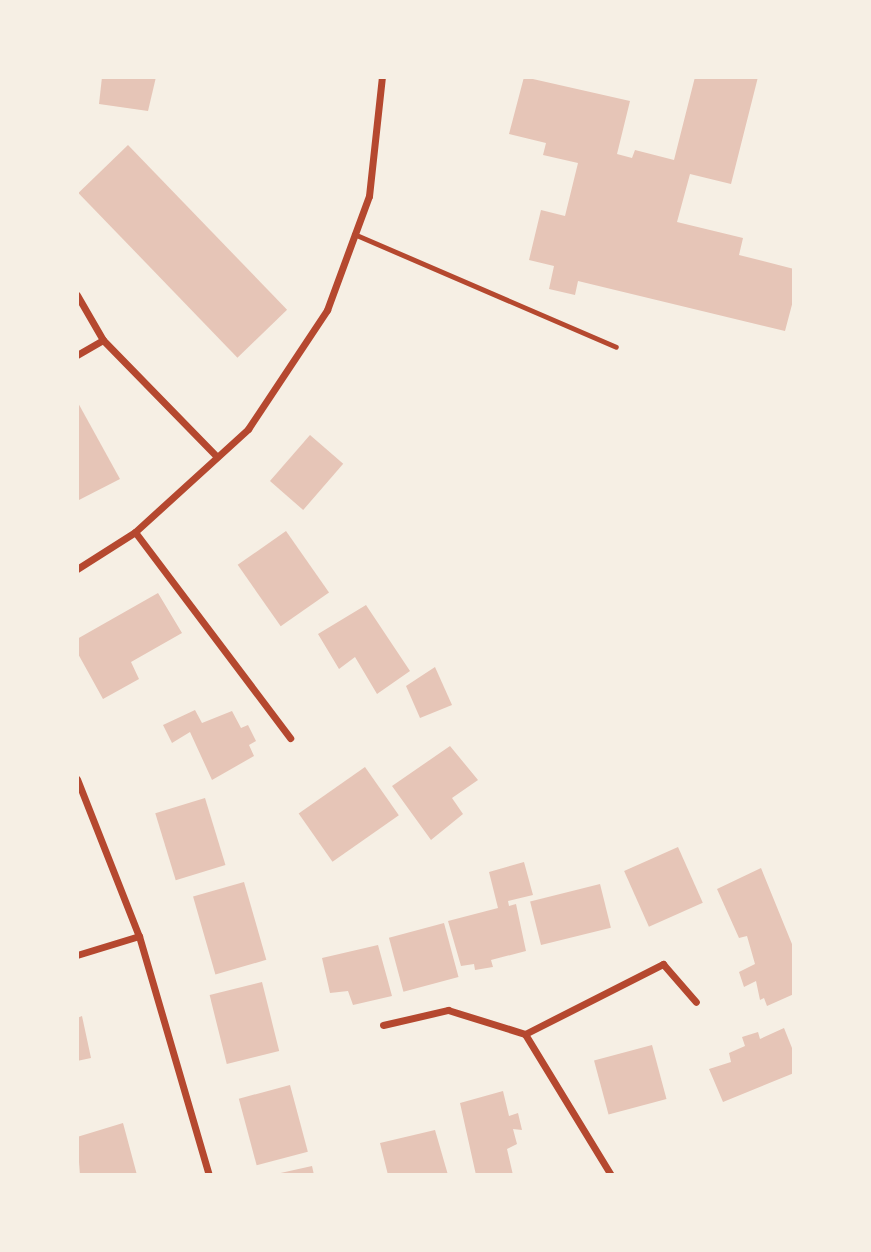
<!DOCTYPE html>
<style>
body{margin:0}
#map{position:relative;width:871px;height:1252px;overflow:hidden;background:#f6efe4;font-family:"Crimson Pro",serif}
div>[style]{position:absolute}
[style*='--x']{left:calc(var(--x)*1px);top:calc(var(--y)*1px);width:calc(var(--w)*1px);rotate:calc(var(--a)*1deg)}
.building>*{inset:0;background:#e6c5b7;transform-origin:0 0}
.service>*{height:5px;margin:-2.5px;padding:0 2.5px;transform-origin:2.5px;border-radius:2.5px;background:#b5482f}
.minor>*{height:7px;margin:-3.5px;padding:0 3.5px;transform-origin:3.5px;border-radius:3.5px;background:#b5482f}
span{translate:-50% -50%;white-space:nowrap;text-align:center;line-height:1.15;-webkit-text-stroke:7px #f6efe4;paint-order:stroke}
.frame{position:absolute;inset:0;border:79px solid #f6efe4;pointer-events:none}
</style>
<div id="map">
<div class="building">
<i style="clip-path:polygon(102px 77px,156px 77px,148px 111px,99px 104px)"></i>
<i style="clip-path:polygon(524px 77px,630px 101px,617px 154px,632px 158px,635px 150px,674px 160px,695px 77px,758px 77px,731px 184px,690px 174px,677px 222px,743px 238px,739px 255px,794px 269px,794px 297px,785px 331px,578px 281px,575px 295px,549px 289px,554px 266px,529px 260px,541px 210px,565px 216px,578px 163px,543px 155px,546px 143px,509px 134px)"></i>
<i style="left:128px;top:145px;width:229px;height:69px;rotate:46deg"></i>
<i style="clip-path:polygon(77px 401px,120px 479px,77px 501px)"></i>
<i style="left:310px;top:435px;width:44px;height:61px;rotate:41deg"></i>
<i style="left:286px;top:531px;width:75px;height:59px;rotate:55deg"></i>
<i style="clip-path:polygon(158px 593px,182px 633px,131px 662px,139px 679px,103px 699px,77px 652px,77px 639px)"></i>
<i style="clip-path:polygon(366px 605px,410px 671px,377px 694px,355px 657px,339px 669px,318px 634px)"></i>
<i style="clip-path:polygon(435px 667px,452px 705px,420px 718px,406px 686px)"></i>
<i style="clip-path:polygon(195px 710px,202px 723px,232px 711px,241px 728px,248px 725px,256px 741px,249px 745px,254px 756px,212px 780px,190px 732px,172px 743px,163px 725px)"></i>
<i style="clip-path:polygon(450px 746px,478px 780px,452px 798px,463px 814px,431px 840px,392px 786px)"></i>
<i style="left:365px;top:767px;width:59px;height:81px;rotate:55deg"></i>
<i style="left:205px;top:798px;width:70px;height:52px;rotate:73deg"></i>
<i style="left:678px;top:847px;width:61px;height:59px;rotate:66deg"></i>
<i style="clip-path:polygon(524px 862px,533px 895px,508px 901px,509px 906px,516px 904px,526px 951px,491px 960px,493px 967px,475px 970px,474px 964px,461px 966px,448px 921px,498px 908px,489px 872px)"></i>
<i style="clip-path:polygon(761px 868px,794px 949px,794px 994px,767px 1006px,764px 998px,760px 1000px,756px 981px,744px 987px,739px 972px,755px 964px,747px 936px,739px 938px,717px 889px)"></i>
<i style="left:244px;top:882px;width:81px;height:53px;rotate:74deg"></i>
<i style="left:600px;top:884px;width:45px;height:72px;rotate:76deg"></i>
<i style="left:444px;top:923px;width:56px;height:57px;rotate:75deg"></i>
<i style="clip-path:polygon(378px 945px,392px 996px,353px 1005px,348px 991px,330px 993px,322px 958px)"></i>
<i style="left:262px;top:982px;width:71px;height:54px;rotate:76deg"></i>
<i style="clip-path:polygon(82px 1016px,91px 1058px,77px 1061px,77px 1018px)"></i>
<i style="clip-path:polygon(784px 1028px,794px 1053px,794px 1073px,723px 1102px,709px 1069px,731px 1062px,729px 1053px,745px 1046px,742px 1037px,758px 1032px,760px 1039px)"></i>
<i style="left:652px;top:1045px;width:56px;height:60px;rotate:75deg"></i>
<i style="left:290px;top:1085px;width:69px;height:53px;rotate:75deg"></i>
<i style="clip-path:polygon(503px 1091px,509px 1116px,518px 1113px,522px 1130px,513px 1129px,517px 1144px,507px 1149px,513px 1175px,476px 1175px,460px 1103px)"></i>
<i style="clip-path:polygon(123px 1123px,137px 1175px,80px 1175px,77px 1137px)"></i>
<i style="clip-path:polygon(435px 1130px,448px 1175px,388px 1175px,380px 1143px)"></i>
<i style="clip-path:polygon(312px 1166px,314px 1175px,277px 1175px,276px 1174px)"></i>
</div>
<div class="service">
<i style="--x:354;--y:234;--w:285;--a:23.3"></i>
</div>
<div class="minor">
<i style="--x:77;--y:295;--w:52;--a:60"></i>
<i style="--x:103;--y:340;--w:163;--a:45.7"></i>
<i style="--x:77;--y:355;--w:30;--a:-30"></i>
<i style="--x:135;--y:532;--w:258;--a:53"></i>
<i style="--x:77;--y:569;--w:69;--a:-32.5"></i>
<i style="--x:135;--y:532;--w:153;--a:-42.3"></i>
<i style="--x:248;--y:429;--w:143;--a:-56.4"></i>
<i style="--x:327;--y:310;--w:121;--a:-69.8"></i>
<i style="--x:369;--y:196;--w:120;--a:-83.8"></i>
<i style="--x:77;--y:779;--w:169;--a:68.5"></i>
<i style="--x:139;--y:936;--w:249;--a:73.7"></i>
<i style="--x:77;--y:955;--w:65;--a:-17"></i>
<i style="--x:383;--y:1025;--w:67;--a:-13"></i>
<i style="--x:448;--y:1010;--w:81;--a:17.3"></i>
<i style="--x:611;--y:1175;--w:165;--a:-121.4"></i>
<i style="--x:525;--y:1034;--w:155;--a:-26.9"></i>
<i style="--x:663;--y:964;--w:50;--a:49"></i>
</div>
<div class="frame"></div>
</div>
